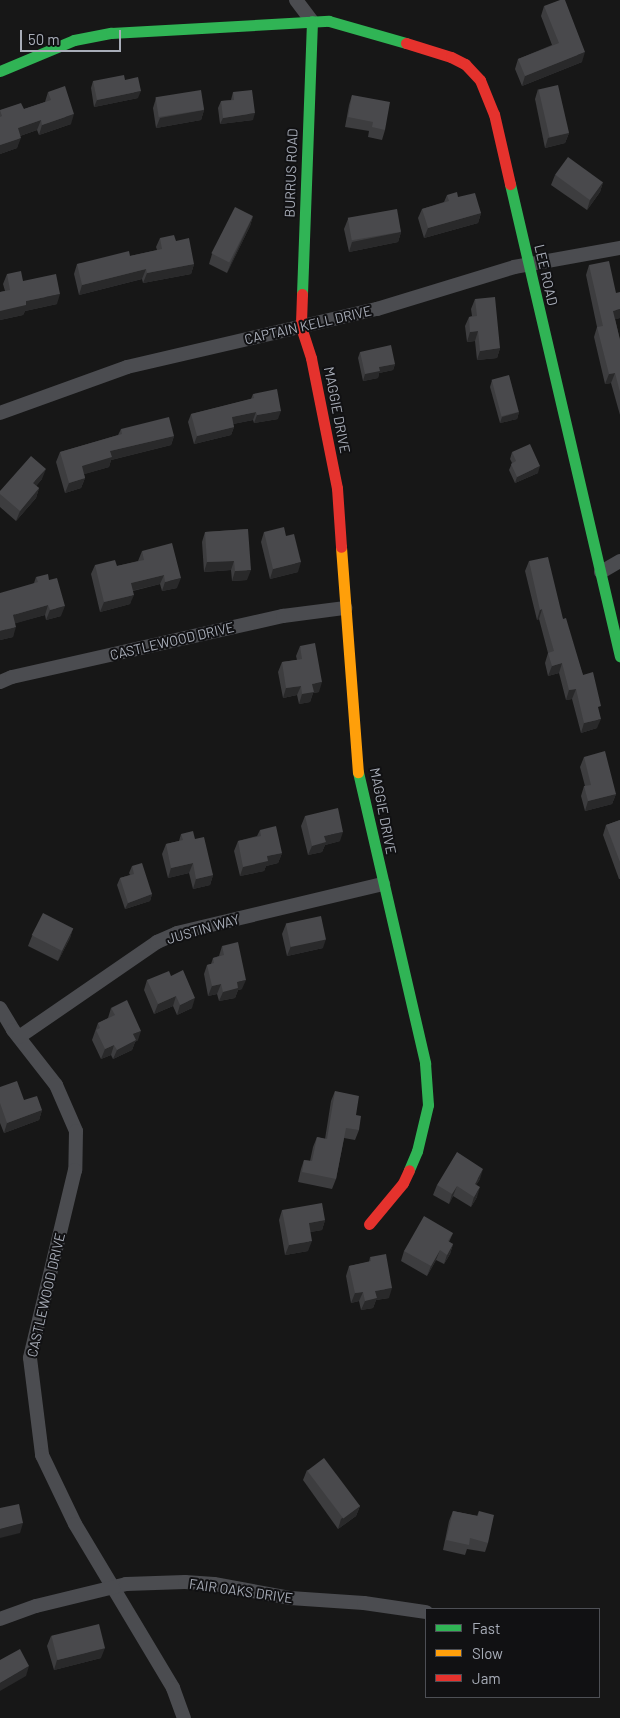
<!DOCTYPE html>
<style>
body{margin:0}
#map{position:relative;width:620px;height:1718px;overflow:hidden;background:#171717;font-family:Barlow,sans-serif}
div>[style]{position:absolute}
[style*='--x']{left:calc(var(--x)*1px);top:calc(var(--y)*1px);width:calc(var(--w)*1px);rotate:calc(var(--a)*1deg)}
.street>*{height:14px;margin:-7px;padding:0 7px;transform-origin:7px;border-radius:7px;background:#4b4c50}
.fast>*{height:11px;margin:-5.5px;padding:0 5.5px;transform-origin:5.5px;border-radius:5.5px;background:#30b455}
.slow>*{height:11px;margin:-5.5px;padding:0 5.5px;transform-origin:5.5px;border-radius:5.5px;background:#ff9f0a}
.jam>*{height:11px;margin:-5.5px;padding:0 5.5px;transform-origin:5.5px;border-radius:5.5px;background:#e5322d}
.wall>*{inset:0;background:#3d3d3f}
.shaded-wall>*{inset:0;background:#29292a}
.building>*{inset:0;background:#49494c;transform-origin:0 0}
span{translate:-50% -50%;white-space:nowrap;text-align:center;line-height:1.15;-webkit-text-stroke:4px #111113;paint-order:stroke}
.street-label{font-size:14px;color:#a8adb8}
.legend{position:absolute;left:425px;top:1608px;width:175px;height:90px;box-sizing:border-box;background:#111113;border:1px solid #4d4f55;margin:0;padding:6px 9px;list-style:none;font-size:15px;color:#a8adb8}
.legend li{display:flex;align-items:center;gap:10px;height:25px}
.legend b{width:25px;border:1px solid #4d4f55}
.scale{position:absolute;left:20px;top:30px;width:101px;height:22px;box-sizing:border-box;border:2px solid #a8adb8;border-top:0;padding-left:6px;font-size:15px;line-height:18px;white-space:nowrap;color:#a8adb8;-webkit-text-stroke:4px #111113;paint-order:stroke}
</style>
<div id="map">
<div class="street">
<i style="--x:296;--y:0;--w:26;--a:53"></i>
<i style="--x:0;--y:413;--w:135;--a:-19.9"></i>
<i style="--x:127;--y:367;--w:257;--a:-13.1"></i>
<i style="--x:377;--y:309;--w:143;--a:-17"></i>
<i style="--x:514;--y:267;--w:108;--a:-10.2"></i>
<i style="--x:601;--y:572;--w:22;--a:-30"></i>
<i style="--x:0;--y:682;--w:13;--a:-23"></i>
<i style="--x:12;--y:677;--w:278;--a:-12.7"></i>
<i style="--x:283;--y:616;--w:63;--a:-7.4"></i>
<i style="--x:0;--y:1008;--w:26;--a:59"></i>
<i style="--x:13;--y:1030;--w:70;--a:52"></i>
<i style="--x:56;--y:1085;--w:50;--a:66.5"></i>
<i style="--x:76;--y:1131;--w:39;--a:91"></i>
<i style="--x:75;--y:1170;--w:193;--a:103.5"></i>
<i style="--x:30;--y:1358;--w:98;--a:82.9"></i>
<i style="--x:42;--y:1455;--w:76;--a:64.4"></i>
<i style="--x:75;--y:1524;--w:191;--a:59.1"></i>
<i style="--x:173;--y:1688;--w:32;--a:70"></i>
<i style="--x:19;--y:1037;--w:168;--a:-34.5"></i>
<i style="--x:157;--y:942;--w:22;--a:-24"></i>
<i style="--x:177;--y:933;--w:212;--a:-13.4"></i>
<i style="--x:0;--y:1619;--w:38;--a:-20"></i>
<i style="--x:36;--y:1606;--w:93;--a:-13.7"></i>
<i style="--x:126;--y:1584;--w:59;--a:-1.9"></i>
<i style="--x:185;--y:1582;--w:29;--a:4"></i>
<i style="--x:214;--y:1584;--w:77;--a:10.4"></i>
<i style="--x:290;--y:1598;--w:74;--a:3.9"></i>
<i style="--x:364;--y:1603;--w:63;--a:8.3"></i>
</div>
<div class="fast">
<i style="--x:0;--y:71;--w:80;--a:-22.7"></i>
<i style="--x:74;--y:40;--w:38;--a:-11"></i>
<i style="--x:111;--y:33;--w:218;--a:-3.2"></i>
<i style="--x:329;--y:21;--w:80;--a:15.9"></i>
<i style="--x:510;--y:184;--w:485;--a:76.9"></i>
<i style="--x:302;--y:294;--w:273;--a:-87.9"></i>
<i style="--x:358;--y:772;--w:299;--a:77"></i>
<i style="--x:425;--y:1063;--w:42;--a:85.9"></i>
<i style="--x:428;--y:1105;--w:47;--a:103.4"></i>
<i style="--x:417;--y:1151;--w:21;--a:113"></i>
</div>
<div class="slow">
<i style="--x:341;--y:547;--w:226;--a:85.7"></i>
</div>
<div class="jam">
<i style="--x:406;--y:43;--w:47;--a:17.3"></i>
<i style="--x:451;--y:57;--w:16;--a:27"></i>
<i style="--x:465;--y:64;--w:22;--a:47"></i>
<i style="--x:480;--y:80;--w:37;--a:68"></i>
<i style="--x:494;--y:114;--w:72;--a:77.1"></i>
<i style="--x:302;--y:294;--w:33;--a:92"></i>
<i style="--x:301;--y:327;--w:33;--a:72"></i>
<i style="--x:311;--y:358;--w:133;--a:78.7"></i>
<i style="--x:337;--y:488;--w:59;--a:86.1"></i>
<i style="--x:369;--y:1224;--w:53;--a:-50.3"></i>
<i style="--x:403;--y:1183;--w:14;--a:-65"></i>
</div>
<div class="wall">
<i style="clip-path:polygon(544px 6px,582px 62px,522px 86px,515px 69px,518px 59px,552px 45px,541px 16px)"></i>
<i style="clip-path:polygon(125px 80px,138px 98px,94px 107px,91px 88px,93px 81px)"></i>
<i style="clip-path:polygon(538px 89px,569px 133px,565px 143px,545px 148px,535px 99px)"></i>
<i style="clip-path:polygon(48px 92px,71px 124px,39px 135px,37px 130px,20px 136px,17px 148px,0 154px,0 110px,24px 109px,45px 102px)"></i>
<i style="clip-path:polygon(233px 92px,253px 120px,220px 124px,218px 108px,221px 101px,231px 100px)"></i>
<i style="clip-path:polygon(352px 95px,385px 130px,382px 140px,368px 137px,369px 131px,345px 127px,349px 105px)"></i>
<i style="clip-path:polygon(156px 98px,204px 110px,201px 120px,156px 128px,153px 108px)"></i>
<i style="clip-path:polygon(555px 175px,603px 182px,600px 192px,587px 210px,551px 185px)"></i>
<i style="clip-path:polygon(447px 195px,458px 197px,481px 213px,478px 223px,424px 238px,418px 218px,422px 209px,444px 202px)"></i>
<i style="clip-path:polygon(253px 216px,250px 226px,227px 273px,209px 264px,212px 254px)"></i>
<i style="clip-path:polygon(348px 219px,401px 232px,398px 242px,349px 252px,344px 229px)"></i>
<i style="clip-path:polygon(160px 238px,176px 241px,194px 264px,191px 274px,143px 283px,142px 279px,79px 295px,74px 274px,77px 264px,130px 256px,157px 250px,156px 247px)"></i>
<i style="clip-path:polygon(589px 265px,620px 318px,615px 319px,620px 340px,620px 415px,611px 383px,605px 384px,594px 337px,597px 327px,586px 275px)"></i>
<i style="clip-path:polygon(7px 274px,23px 281px,57px 304px,25px 311px,23px 315px,0 320px,0 292px,5px 291px,3px 284px)"></i>
<i style="clip-path:polygon(475px 299px,500px 348px,497px 358px,477px 360px,475px 341px,467px 342px,465px 326px,469px 317px,472px 316px,471px 309px)"></i>
<i style="clip-path:polygon(360px 352px,395px 364px,393px 370px,379px 373px,378px 378px,363px 381px,358px 358px)"></i>
<i style="clip-path:polygon(492px 380px,519px 412px,517px 419px,500px 423px,490px 387px)"></i>
<i style="clip-path:polygon(253px 394px,278px 419px,254px 423px,253px 420px,233px 424px,234px 427px,231px 435px,194px 444px,188px 422px,191px 414px,251px 399px)"></i>
<i style="clip-path:polygon(121px 429px,174px 436px,171px 445px,111px 460px,109px 467px,84px 474px,85px 478px,81px 488px,65px 493px,56px 462px,60px 452px,118px 435px)"></i>
<i style="clip-path:polygon(512px 452px,538px 473px,515px 483px,509px 470px,512px 463px,510px 459px)"></i>
<i style="clip-path:polygon(42px 479px,36px 486px,39px 488px,36px 498px,16px 521px,0 507px,0 491px)"></i>
<i style="clip-path:polygon(248px 529px,247px 580px,232px 581px,231px 570px,204px 572px,202px 542px,205px 532px)"></i>
<i style="clip-path:polygon(264px 532px,286px 536px,298px 572px,270px 579px,261px 542px)"></i>
<i style="clip-path:polygon(142px 551px,177px 588px,162px 591px,160px 584px,133px 591px,130px 604px,100px 612px,91px 574px,95px 565px,117px 566px,138px 561px)"></i>
<i style="clip-path:polygon(529px 561px,563px 619px,583px 675px,599px 712px,597px 728px,581px 733px,572px 699px,566px 700px,559px 673px,548px 676px,545px 663px,548px 653px,539px 619px,537px 620px,525px 571px)"></i>
<i style="clip-path:polygon(36px 577px,61px 616px,46px 620px,45px 615px,15px 623px,13px 637px,0 640px,34px 583px)"></i>
<i style="clip-path:polygon(300px 646px,319px 692px,313px 693px,310px 702px,299px 704px,297px 695px,283px 698px,278px 672px,282px 662px,297px 660px,296px 656px)"></i>
<i style="clip-path:polygon(584px 757px,616px 794px,612px 804px,585px 811px,581px 796px,584px 786px,585px 786px,580px 767px)"></i>
<i style="clip-path:polygon(305px 816px,340px 841px,325px 845px,322px 852px,308px 855px,301px 826px)"></i>
<i style="clip-path:polygon(620px 820px,620px 879px,619px 879px,603px 835px,606px 825px)"></i>
<i style="clip-path:polygon(260px 830px,282px 853px,278px 863px,266px 866px,264px 871px,240px 876px,234px 851px,238px 841px,257px 836px)"></i>
<i style="clip-path:polygon(181px 834px,195px 839px,213px 875px,210px 885px,193px 889px,189px 873px,168px 878px,162px 854px,166px 844px,179px 841px)"></i>
<i style="clip-path:polygon(132px 866px,152px 894px,150px 901px,125px 909px,117px 885px,120px 878px,130px 875px,129px 873px)"></i>
<i style="clip-path:polygon(286px 924px,323px 948px,287px 956px,282px 934px)"></i>
<i style="clip-path:polygon(73px 928px,70px 938px,58px 961px,28px 946px,32px 936px)"></i>
<i style="clip-path:polygon(222px 946px,242px 989px,238px 990px,235px 998px,219px 1001px,217px 994px,208px 996px,204px 974px,207px 965px,211px 964px,213px 958px,219px 956px)"></i>
<i style="clip-path:polygon(171px 976px,192px 1008px,177px 1015px,173px 1006px,154px 1014px,144px 990px,147px 980px)"></i>
<i style="clip-path:polygon(111px 1008px,138px 1040px,135px 1042px,132px 1050px,113px 1059px,111px 1055px,101px 1059px,92px 1040px,98px 1023px,108px 1018px)"></i>
<i style="clip-path:polygon(0 1087px,42px 1110px,39px 1120px,4px 1133px,0 1123px)"></i>
<i style="clip-path:polygon(335px 1091px,356px 1115px,359px 1130px,355px 1140px,344px 1138px,336px 1179px,332px 1189px,298px 1182px,301px 1169px,304px 1160px,310px 1161px,313px 1147px,317px 1137px,325px 1139px,331px 1101px)"></i>
<i style="clip-path:polygon(480px 1179px,476px 1185px,477px 1197px,471px 1207px,453px 1196px,449px 1204px,433px 1195px,437px 1185px)"></i>
<i style="clip-path:polygon(282px 1210px,325px 1220px,322px 1230px,310px 1232px,308px 1251px,285px 1255px,279px 1220px)"></i>
<i style="clip-path:polygon(453px 1233px,449px 1242px,453px 1244px,450px 1254px,444px 1264px,436px 1260px,427px 1276px,401px 1261px,404px 1251px)"></i>
<i style="clip-path:polygon(370px 1257px,389px 1298px,376px 1300px,373px 1308px,361px 1310px,359px 1301px,351px 1303px,346px 1276px,349px 1266px,369px 1262px)"></i>
<i style="clip-path:polygon(307px 1470px,360px 1506px,356px 1516px,338px 1529px,303px 1480px)"></i>
<i style="clip-path:polygon(453px 1511px,477px 1516px,479px 1511px,488px 1543px,485px 1552px,467px 1549px,465px 1555px,443px 1550px,449px 1521px)"></i>
<i style="clip-path:polygon(51px 1636px,101px 1658px,54px 1670px,47px 1646px)"></i>
</div>
<div class="shaded-wall">
<i style="clip-path:polygon(585px 52px,582px 62px,522px 86px,525px 76px)"></i>
<i style="clip-path:polygon(141px 91px,138px 98px,94px 107px,97px 100px)"></i>
<i style="clip-path:polygon(204px 110px,201px 120px,156px 128px,160px 118px)"></i>
<i style="clip-path:polygon(255px 113px,253px 120px,220px 124px,223px 118px)"></i>
<i style="clip-path:polygon(74px 114px,71px 124px,39px 135px,42px 125px)"></i>
<i style="clip-path:polygon(41px 120px,37px 130px,14px 138px,18px 128px)"></i>
<i style="clip-path:polygon(569px 133px,565px 143px,545px 148px,548px 138px)"></i>
<i style="clip-path:polygon(21px 138px,17px 148px,0 154px,0 145px)"></i>
<i style="clip-path:polygon(603px 182px,600px 192px,587px 210px,590px 200px)"></i>
<i style="clip-path:polygon(481px 213px,478px 223px,424px 238px,428px 228px)"></i>
<i style="clip-path:polygon(253px 216px,250px 226px,227px 273px,231px 263px)"></i>
<i style="clip-path:polygon(401px 232px,398px 242px,349px 252px,352px 242px)"></i>
<i style="clip-path:polygon(194px 264px,191px 274px,143px 283px,147px 273px)"></i>
<i style="clip-path:polygon(146px 269px,142px 279px,79px 295px,82px 285px)"></i>
<i style="clip-path:polygon(60px 294px,57px 304px,25px 311px,23px 315px,0 320px,0 311px,26px 301px)"></i>
<i style="clip-path:polygon(620px 309px,620px 318px,610px 321px,613px 311px)"></i>
<i style="clip-path:polygon(478px 331px,475px 341px,467px 342px,470px 332px)"></i>
<i style="clip-path:polygon(500px 348px,497px 358px,477px 360px,480px 351px)"></i>
<i style="clip-path:polygon(395px 364px,393px 370px,379px 373px,378px 378px,363px 381px,365px 374px,379px 367px)"></i>
<i style="clip-path:polygon(615px 373px,611px 383px,605px 384px,609px 374px)"></i>
<i style="clip-path:polygon(281px 411px,278px 419px,254px 423px,257px 415px)"></i>
<i style="clip-path:polygon(256px 412px,253px 420px,228px 425px,232px 417px)"></i>
<i style="clip-path:polygon(519px 412px,517px 419px,500px 423px,502px 417px)"></i>
<i style="clip-path:polygon(234px 427px,231px 435px,194px 444px,197px 436px)"></i>
<i style="clip-path:polygon(174px 436px,171px 445px,111px 460px,109px 467px,78px 476px,82px 466px,110px 451px)"></i>
<i style="clip-path:polygon(540px 466px,538px 473px,515px 483px,517px 477px)"></i>
<i style="clip-path:polygon(46px 469px,42px 479px,30px 493px,33px 483px)"></i>
<i style="clip-path:polygon(85px 478px,81px 488px,65px 493px,69px 483px)"></i>
<i style="clip-path:polygon(39px 488px,36px 498px,16px 521px,20px 511px)"></i>
<i style="clip-path:polygon(234px 561px,231px 570px,204px 572px,207px 562px)"></i>
<i style="clip-path:polygon(301px 562px,298px 572px,270px 579px,273px 569px)"></i>
<i style="clip-path:polygon(251px 570px,247px 580px,232px 581px,235px 571px)"></i>
<i style="clip-path:polygon(164px 575px,160px 584px,127px 592px,131px 583px)"></i>
<i style="clip-path:polygon(181px 578px,177px 588px,162px 591px,165px 582px)"></i>
<i style="clip-path:polygon(134px 595px,130px 604px,100px 612px,104px 602px)"></i>
<i style="clip-path:polygon(48px 605px,45px 615px,10px 625px,13px 615px)"></i>
<i style="clip-path:polygon(65px 606px,61px 616px,46px 620px,50px 610px)"></i>
<i style="clip-path:polygon(542px 609px,539px 619px,537px 620px,540px 610px)"></i>
<i style="clip-path:polygon(16px 627px,13px 637px,0 640px,0 631px)"></i>
<i style="clip-path:polygon(562px 663px,559px 673px,548px 676px,552px 666px)"></i>
<i style="clip-path:polygon(322px 682px,319px 692px,313px 693px,310px 702px,299px 704px,302px 694px,312px 684px)"></i>
<i style="clip-path:polygon(301px 686px,297px 695px,283px 698px,286px 688px)"></i>
<i style="clip-path:polygon(576px 689px,572px 699px,566px 700px,569px 690px)"></i>
<i style="clip-path:polygon(601px 719px,597px 728px,581px 733px,584px 723px)"></i>
<i style="clip-path:polygon(616px 794px,612px 804px,585px 811px,588px 801px)"></i>
<i style="clip-path:polygon(343px 832px,340px 841px,325px 845px,322px 852px,308px 855px,312px 846px,324px 836px)"></i>
<i style="clip-path:polygon(282px 853px,278px 863px,266px 866px,264px 871px,240px 876px,243px 867px,267px 856px)"></i>
<i style="clip-path:polygon(193px 863px,189px 873px,168px 878px,171px 868px)"></i>
<i style="clip-path:polygon(213px 875px,210px 885px,193px 889px,196px 879px)"></i>
<i style="clip-path:polygon(152px 894px,150px 901px,125px 909px,128px 903px)"></i>
<i style="clip-path:polygon(73px 928px,70px 938px,58px 961px,62px 951px)"></i>
<i style="clip-path:polygon(326px 939px,323px 948px,287px 956px,291px 946px)"></i>
<i style="clip-path:polygon(246px 980px,242px 989px,238px 990px,235px 998px,219px 1001px,223px 992px,237px 982px)"></i>
<i style="clip-path:polygon(221px 984px,217px 994px,208px 996px,212px 986px)"></i>
<i style="clip-path:polygon(176px 996px,173px 1006px,154px 1014px,158px 1004px)"></i>
<i style="clip-path:polygon(195px 998px,192px 1008px,177px 1015px,180px 1005px)"></i>
<i style="clip-path:polygon(141px 1031px,138px 1040px,135px 1042px,132px 1050px,113px 1059px,117px 1050px,133px 1034px)"></i>
<i style="clip-path:polygon(114px 1045px,111px 1055px,101px 1059px,105px 1049px)"></i>
<i style="clip-path:polygon(42px 1110px,39px 1120px,4px 1133px,7px 1123px)"></i>
<i style="clip-path:polygon(483px 1169px,480px 1179px,471px 1193px,475px 1184px)"></i>
<i style="clip-path:polygon(457px 1186px,453px 1196px,449px 1204px,452px 1194px)"></i>
<i style="clip-path:polygon(480px 1187px,477px 1197px,471px 1207px,474px 1197px)"></i>
<i style="clip-path:polygon(325px 1220px,322px 1230px,305px 1233px,309px 1223px)"></i>
<i style="clip-path:polygon(312px 1241px,308px 1251px,285px 1255px,289px 1245px)"></i>
<i style="clip-path:polygon(453px 1244px,450px 1254px,444px 1264px,447px 1255px)"></i>
<i style="clip-path:polygon(440px 1250px,436px 1260px,427px 1276px,431px 1266px)"></i>
<i style="clip-path:polygon(392px 1288px,389px 1298px,376px 1300px,373px 1308px,361px 1310px,365px 1301px,375px 1291px)"></i>
<i style="clip-path:polygon(363px 1292px,359px 1301px,351px 1303px,355px 1293px)"></i>
<i style="clip-path:polygon(360px 1506px,356px 1516px,338px 1529px,341px 1519px)"></i>
<i style="clip-path:polygon(23px 1523px,20px 1533px,0 1538px,0 1529px)"></i>
<i style="clip-path:polygon(105px 1648px,101px 1658px,54px 1670px,57px 1660px)"></i>
<i style="clip-path:polygon(29px 1666px,26px 1676px,0 1691px,0 1683px)"></i>
</div>
<div class="building">
<i style="clip-path:polygon(560px 0,565px 0,585px 52px,525px 76px,518px 59px,559px 43px,544px 6px)"></i>
<i style="clip-path:polygon(124px 75px,125px 80px,138px 77px,141px 91px,97px 100px,93px 81px)"></i>
<i style="left:558px;top:85px;width:49px;height:20px;rotate:77deg"></i>
<i style="clip-path:polygon(65px 86px,74px 114px,42px 125px,41px 120px,18px 128px,21px 138px,0 145px,0 117px,2px 116px,0 110px,21px 103px,24px 109px,51px 100px,48px 92px)"></i>
<i style="left:201px;top:90px;width:20px;height:46px;rotate:81deg"></i>
<i style="clip-path:polygon(252px 90px,255px 113px,223px 118px,221px 101px,234px 100px,233px 92px)"></i>
<i style="clip-path:polygon(352px 95px,390px 102px,385px 130px,372px 127px,373px 122px,348px 117px)"></i>
<i style="left:568px;top:157px;width:43px;height:22px;rotate:36deg"></i>
<i style="clip-path:polygon(457px 192px,458px 197px,475px 193px,481px 213px,428px 228px,422px 209px,449px 201px,447px 195px)"></i>
<i style="left:235px;top:207px;width:20px;height:52px;rotate:27deg"></i>
<i style="left:397px;top:209px;width:23px;height:50px;rotate:80deg"></i>
<i style="clip-path:polygon(174px 235px,176px 241px,189px 238px,194px 264px,147px 273px,146px 269px,82px 285px,77px 264px,129px 251px,130px 256px,162px 249px,160px 238px)"></i>
<i style="clip-path:polygon(609px 261px,616px 293px,620px 292px,620px 309px,613px 311px,620px 340px,620px 392px,615px 373px,609px 374px,597px 327px,603px 326px,589px 265px)"></i>
<i style="clip-path:polygon(21px 271px,23px 281px,56px 274px,60px 294px,26px 301px,26px 305px,0 311px,0 292px,10px 290px,7px 274px)"></i>
<i style="clip-path:polygon(495px 297px,500px 348px,480px 351px,478px 331px,470px 332px,469px 317px,477px 316px,475px 299px)"></i>
<i style="clip-path:polygon(391px 345px,395px 364px,379px 367px,380px 371px,365px 374px,360px 352px)"></i>
<i style="left:509px;top:375px;width:38px;height:18px;rotate:75deg"></i>
<i style="clip-path:polygon(277px 389px,281px 411px,257px 415px,256px 412px,232px 417px,234px 427px,197px 436px,191px 414px,254px 398px,253px 394px)"></i>
<i style="clip-path:polygon(169px 417px,174px 436px,110px 451px,112px 457px,82px 466px,85px 478px,69px 483px,60px 452px,122px 434px,121px 429px)"></i>
<i style="clip-path:polygon(530px 444px,540px 466px,517px 477px,511px 464px,516px 461px,512px 452px)"></i>
<i style="clip-path:polygon(31px 456px,46px 469px,33px 483px,39px 488px,20px 511px,0 494px,0 491px)"></i>
<i style="clip-path:polygon(284px 527px,286px 536px,294px 534px,301px 562px,273px 569px,264px 532px)"></i>
<i style="clip-path:polygon(248px 529px,251px 570px,235px 571px,234px 561px,207px 562px,205px 532px)"></i>
<i style="clip-path:polygon(172px 543px,181px 578px,165px 582px,164px 575px,131px 583px,134px 595px,104px 602px,95px 565px,115px 560px,117px 566px,144px 560px,142px 551px)"></i>
<i style="clip-path:polygon(548px 557px,563px 619px,566px 618px,583px 675px,593px 672px,601px 706px,598px 707px,601px 719px,584px 723px,576px 689px,569px 690px,562px 663px,552px 666px,548px 653px,554px 651px,542px 609px,540px 610px,529px 561px)"></i>
<i style="clip-path:polygon(48px 574px,49px 580px,57px 578px,65px 606px,50px 610px,48px 605px,13px 615px,16px 627px,0 631px,0 593px,38px 582px,36px 577px)"></i>
<i style="clip-path:polygon(315px 643px,322px 682px,312px 684px,314px 692px,302px 694px,301px 686px,286px 688px,282px 662px,302px 659px,300px 646px)"></i>
<i style="clip-path:polygon(605px 751px,616px 794px,588px 801px,584px 786px,591px 785px,584px 757px)"></i>
<i style="clip-path:polygon(338px 808px,343px 832px,324px 836px,326px 842px,312px 846px,305px 816px)"></i>
<i style="clip-path:polygon(620px 820px,620px 862px,606px 825px)"></i>
<i style="clip-path:polygon(276px 826px,282px 853px,267px 856px,268px 861px,243px 867px,238px 841px,261px 836px,260px 830px)"></i>
<i style="clip-path:polygon(193px 831px,195px 839px,204px 837px,213px 875px,196px 879px,193px 863px,171px 868px,166px 844px,183px 840px,181px 834px)"></i>
<i style="clip-path:polygon(142px 863px,152px 894px,128px 903px,120px 878px,134px 874px,132px 866px)"></i>
<i style="left:43px;top:913px;width:34px;height:25px;rotate:27deg"></i>
<i style="left:321px;top:916px;width:24px;height:36px;rotate:78deg"></i>
<i style="clip-path:polygon(238px 942px,246px 980px,237px 982px,238px 988px,223px 992px,221px 984px,212px 986px,207px 965px,214px 963px,213px 958px,224px 955px,222px 946px)"></i>
<i style="clip-path:polygon(183px 970px,195px 998px,180px 1005px,176px 996px,158px 1004px,147px 980px,169px 971px,171px 976px)"></i>
<i style="clip-path:polygon(127px 1000px,141px 1031px,133px 1034px,136px 1040px,117px 1050px,114px 1045px,105px 1049px,96px 1030px,100px 1028px,98px 1023px,115px 1015px,111px 1008px)"></i>
<i style="clip-path:polygon(17px 1081px,24px 1100px,37px 1096px,42px 1110px,7px 1123px,0 1103px,0 1087px)"></i>
<i style="clip-path:polygon(335px 1091px,359px 1096px,356px 1115px,361px 1116px,359px 1130px,346px 1128px,336px 1179px,302px 1172px,304px 1160px,312px 1161px,317px 1137px,327px 1139px)"></i>
<i style="clip-path:polygon(457px 1152px,483px 1169px,475px 1184px,480px 1187px,474px 1197px,457px 1186px,452px 1194px,437px 1185px)"></i>
<i style="clip-path:polygon(322px 1203px,325px 1220px,309px 1223px,312px 1241px,289px 1245px,282px 1210px)"></i>
<i style="clip-path:polygon(424px 1216px,453px 1233px,448px 1241px,453px 1244px,447px 1255px,440px 1250px,431px 1266px,404px 1251px)"></i>
<i style="clip-path:polygon(386px 1254px,392px 1288px,375px 1291px,377px 1298px,365px 1301px,363px 1292px,355px 1293px,349px 1266px,371px 1261px,370px 1257px)"></i>
<i style="left:324px;top:1458px;width:60px;height:21px;rotate:53deg"></i>
<i style="clip-path:polygon(19px 1504px,23px 1523px,0 1529px,0 1508px)"></i>
<i style="clip-path:polygon(453px 1511px,478px 1516px,479px 1511px,494px 1515px,488px 1543px,470px 1538px,469px 1545px,446px 1540px)"></i>
<i style="left:99px;top:1624px;width:25px;height:49px;rotate:76deg"></i>
<i style="clip-path:polygon(20px 1649px,29px 1666px,0 1683px,0 1660px)"></i>
</div>
<div class="street-label">
<span style="left:291px;top:173px;rotate:-88deg">BURRUS ROAD</span>
<span style="left:546px;top:275px;rotate:77deg">LEE ROAD</span>
<span style="left:308px;top:325px;rotate:-13deg">CAPTAIN KELL DRIVE</span>
<span style="left:337px;top:410px;rotate:79deg">MAGGIE DRIVE</span>
<span style="left:172px;top:641px;rotate:-13deg">CASTLEWOOD DRIVE</span>
<span style="left:383px;top:811px;rotate:79deg">MAGGIE DRIVE</span>
<span style="left:203px;top:929px;rotate:-16deg">JUSTIN WAY</span>
<span style="left:46px;top:1295px;rotate:-77deg">CASTLEWOOD DRIVE</span>
<span style="left:241px;top:1591px;rotate:8deg">FAIR OAKS DRIVE</span>
</div>
<ul class="legend">
<li><b style="height:6px;background:#30b455"></b>Fast</li>
<li><b style="height:6px;background:#ff9f0a"></b>Slow</li>
<li><b style="height:6px;background:#e5322d"></b>Jam</li>
</ul>
<div class="scale">50 m</div>
</div>
